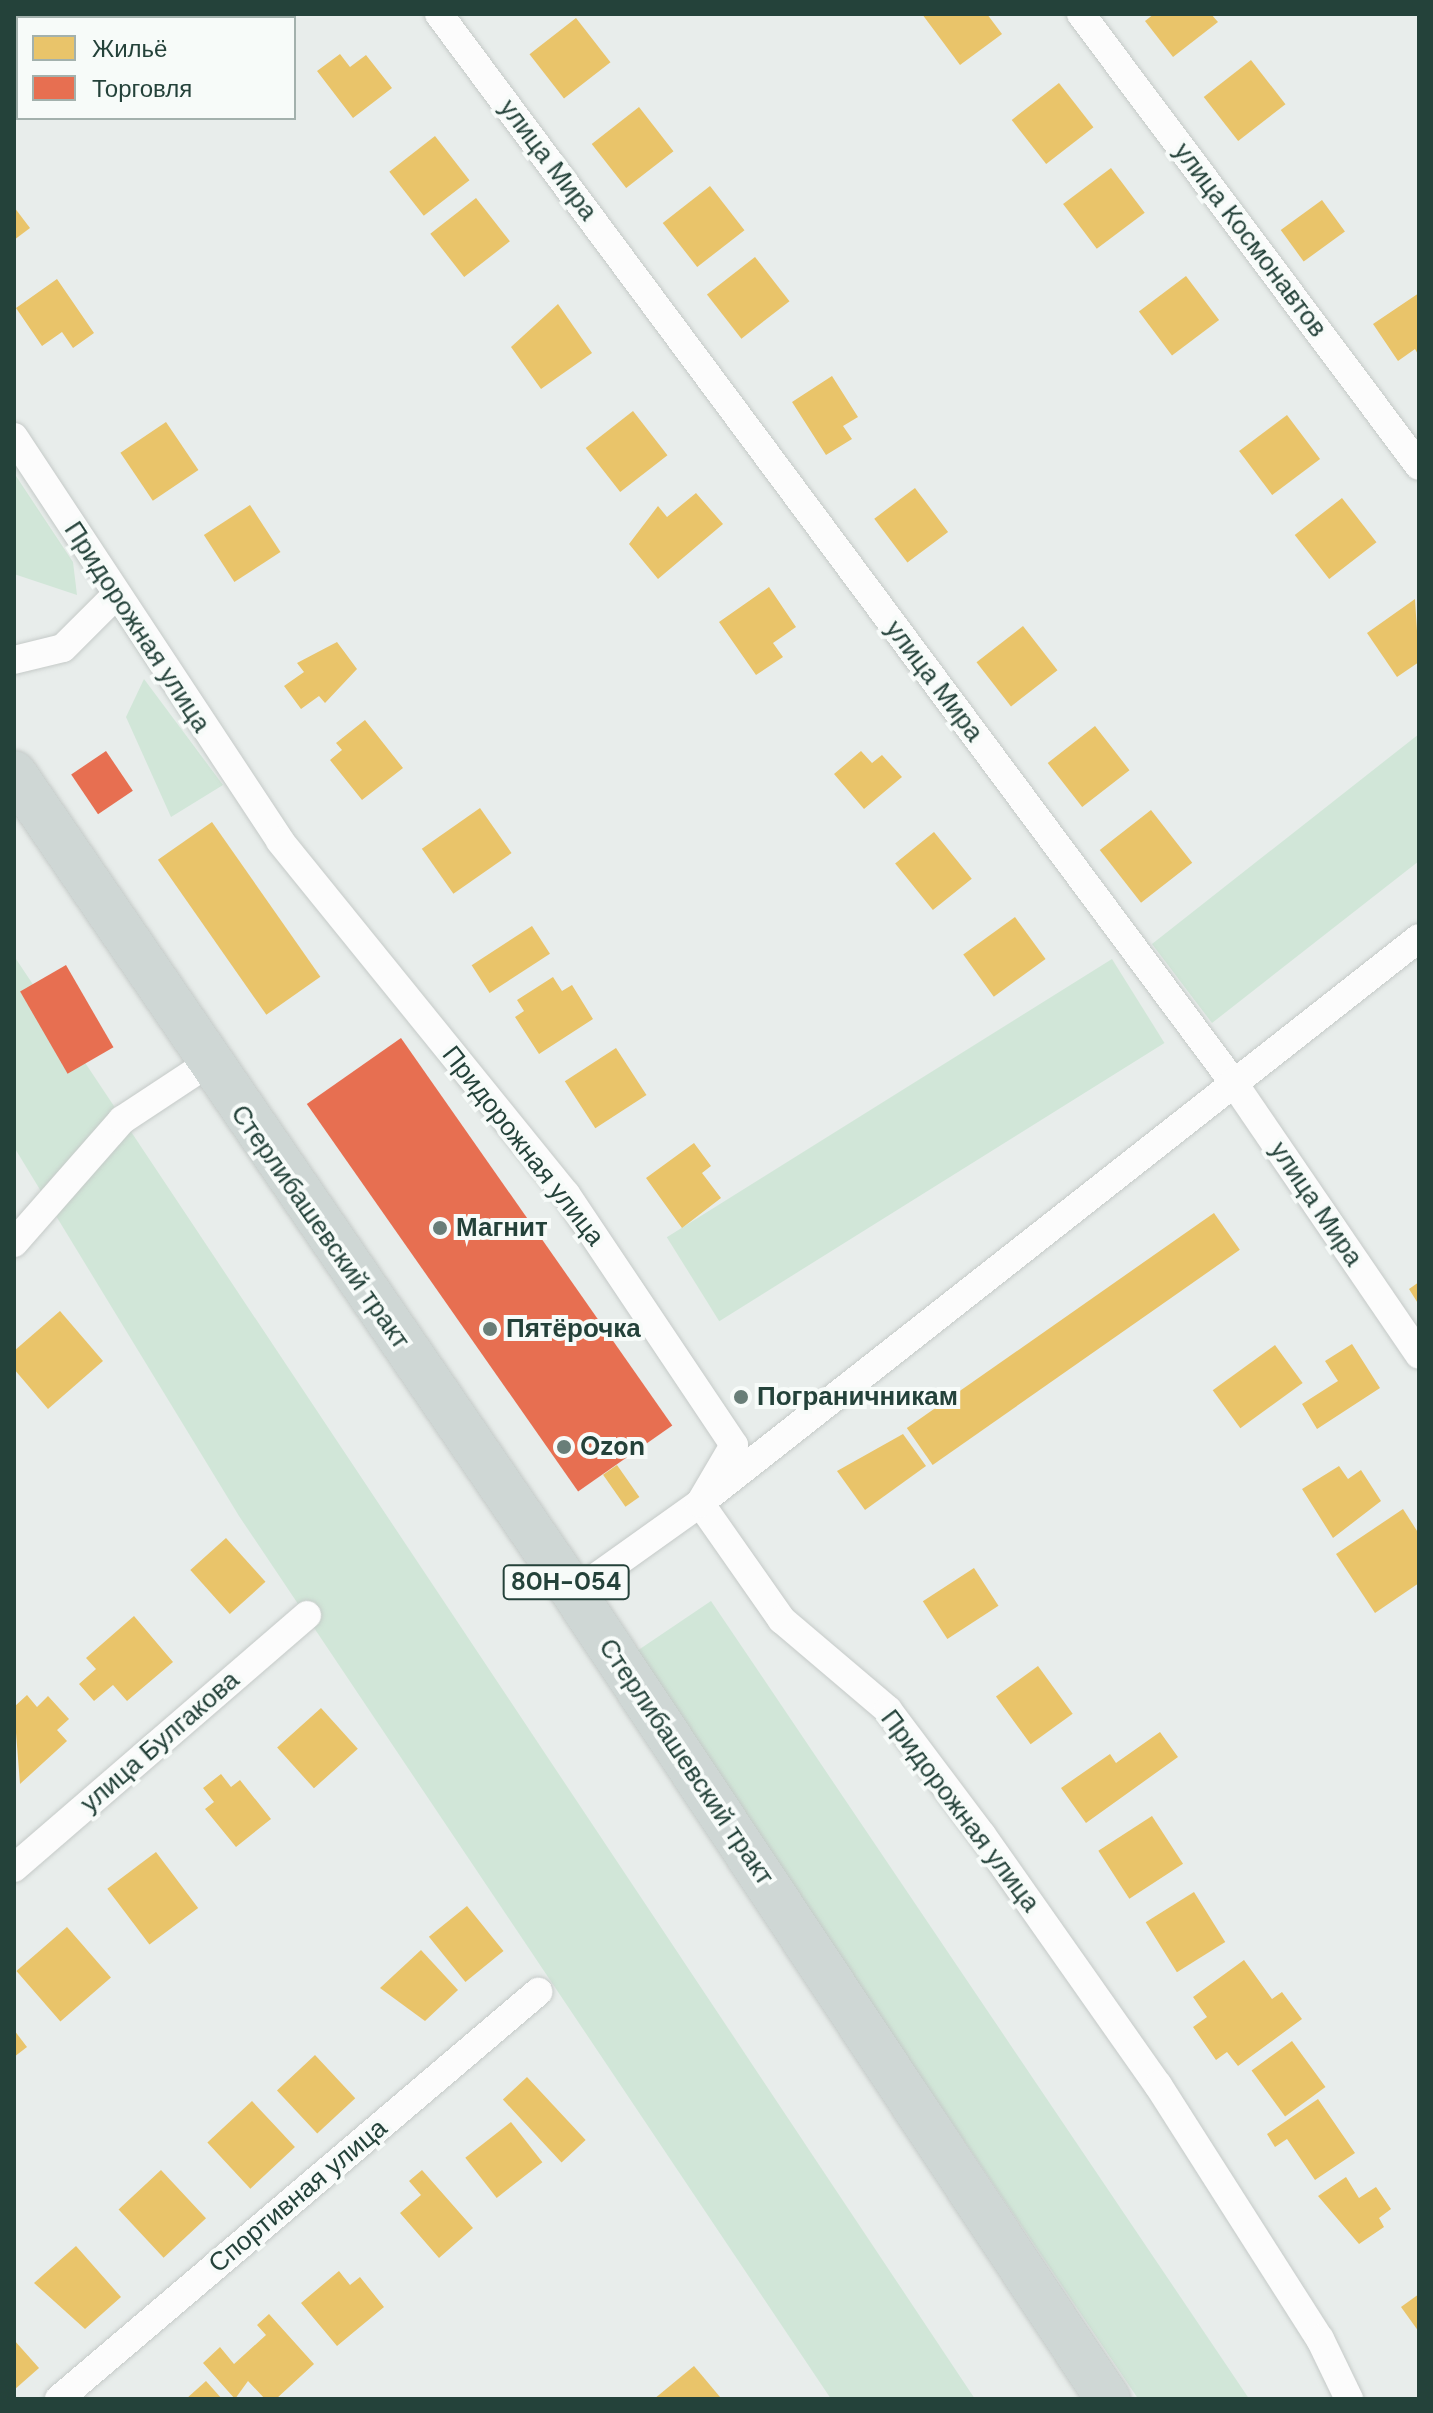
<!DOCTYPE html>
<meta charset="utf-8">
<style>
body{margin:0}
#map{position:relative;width:1433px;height:2413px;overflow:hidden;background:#e8edeb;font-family:"DM Sans",sans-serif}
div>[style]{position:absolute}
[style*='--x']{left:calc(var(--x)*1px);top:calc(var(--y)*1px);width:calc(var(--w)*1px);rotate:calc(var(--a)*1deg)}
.green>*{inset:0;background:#d1e6d8;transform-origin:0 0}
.homes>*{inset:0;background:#e9c46a;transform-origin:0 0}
.shops>*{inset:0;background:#e76f51;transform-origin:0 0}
.roads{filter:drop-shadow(0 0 2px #c5cac8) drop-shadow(0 0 2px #c5cac8)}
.minor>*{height:28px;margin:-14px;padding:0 14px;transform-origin:14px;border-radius:14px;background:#fcfcfc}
.primary>*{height:44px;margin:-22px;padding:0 22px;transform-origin:22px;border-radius:22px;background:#cfd7d5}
.dots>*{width:22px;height:22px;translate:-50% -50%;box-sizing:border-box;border:4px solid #f7fbf9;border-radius:50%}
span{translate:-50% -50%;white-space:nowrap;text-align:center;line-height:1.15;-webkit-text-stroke:8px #f7fbf9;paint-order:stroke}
.shield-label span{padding:2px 6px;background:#f7fbf9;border:2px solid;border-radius:6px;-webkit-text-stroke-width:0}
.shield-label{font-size:24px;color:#24423a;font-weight:700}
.street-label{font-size:26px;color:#24423a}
.poi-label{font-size:26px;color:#24423a;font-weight:700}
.left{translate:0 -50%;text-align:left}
.frame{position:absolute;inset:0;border:16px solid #24423a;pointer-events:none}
.legend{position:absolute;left:16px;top:16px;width:280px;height:104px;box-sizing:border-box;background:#f7fbf9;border:2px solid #a3b1ad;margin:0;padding:10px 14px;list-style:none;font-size:24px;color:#24423a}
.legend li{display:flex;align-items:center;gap:16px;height:40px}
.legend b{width:40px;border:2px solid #a3b1ad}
</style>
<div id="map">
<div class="green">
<i style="clip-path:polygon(14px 473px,73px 562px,77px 595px,14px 574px)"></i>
<i style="clip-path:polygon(144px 679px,223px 785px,171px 817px,126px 717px)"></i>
<i style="clip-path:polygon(1419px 734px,1419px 861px,1212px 1023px,1152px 944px)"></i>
<i style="clip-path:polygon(14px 956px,975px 2399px,831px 2399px,239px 1516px,14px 1147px)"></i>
<i style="left:1112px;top:959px;width:99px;height:525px;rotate:58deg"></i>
<i style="left:711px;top:1601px;width:961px;height:92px;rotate:56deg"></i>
</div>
<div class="homes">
<i style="clip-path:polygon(922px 14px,987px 14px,1002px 34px,960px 65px)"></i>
<i style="clip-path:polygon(1154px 14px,1211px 14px,1218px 22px,1173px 57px,1145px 21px)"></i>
<i style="left:576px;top:18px;width:56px;height:59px;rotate:52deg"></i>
<i style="clip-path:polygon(340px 54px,350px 67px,366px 55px,392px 88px,353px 118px,317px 71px)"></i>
<i style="left:1251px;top:60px;width:56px;height:60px;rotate:52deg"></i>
<i style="left:1059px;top:83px;width:56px;height:60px;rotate:52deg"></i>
<i style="left:639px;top:107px;width:56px;height:60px;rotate:52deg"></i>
<i style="left:435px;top:136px;width:56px;height:58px;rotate:52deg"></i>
<i style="left:1111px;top:168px;width:56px;height:60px;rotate:53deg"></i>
<i style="left:710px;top:186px;width:56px;height:60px;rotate:52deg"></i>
<i style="left:476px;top:198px;width:55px;height:58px;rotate:52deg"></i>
<i style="left:1322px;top:200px;width:39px;height:51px;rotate:54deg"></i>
<i style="clip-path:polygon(14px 207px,30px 228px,14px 240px)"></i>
<i style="left:755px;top:257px;width:56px;height:61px;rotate:52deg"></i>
<i style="left:1186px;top:276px;width:55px;height:59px;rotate:53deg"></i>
<i style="clip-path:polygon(57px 279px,94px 333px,73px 348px,62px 332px,42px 346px,16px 308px)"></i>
<i style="clip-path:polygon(1419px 293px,1419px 356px,1415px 349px,1398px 361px,1373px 324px)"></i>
<i style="clip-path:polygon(558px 304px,592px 353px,541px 389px,511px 347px)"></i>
<i style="clip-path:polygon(832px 376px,858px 417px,843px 426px,852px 439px,826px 455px,792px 402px)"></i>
<i style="left:633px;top:411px;width:56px;height:60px;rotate:52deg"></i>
<i style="left:1287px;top:415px;width:55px;height:60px;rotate:53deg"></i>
<i style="left:166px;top:422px;width:58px;height:55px;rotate:56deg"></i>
<i style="left:915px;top:488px;width:55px;height:51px;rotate:53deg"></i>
<i style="clip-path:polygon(696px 493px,723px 524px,658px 579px,629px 544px,658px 506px,667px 517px)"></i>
<i style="left:1342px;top:498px;width:56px;height:60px;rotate:52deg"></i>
<i style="left:250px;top:505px;width:56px;height:55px;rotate:57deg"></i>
<i style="clip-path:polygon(769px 587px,796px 627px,773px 643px,783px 657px,756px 675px,719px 622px)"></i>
<i style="clip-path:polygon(1415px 599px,1419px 662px,1397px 677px,1367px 633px)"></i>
<i style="left:1023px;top:626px;width:56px;height:59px;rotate:52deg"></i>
<i style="clip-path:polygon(337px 642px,357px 669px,325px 703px,319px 696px,301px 709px,284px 686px,304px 672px,297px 663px)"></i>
<i style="clip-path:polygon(365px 720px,403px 768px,362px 800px,330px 760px,342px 750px,336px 743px)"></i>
<i style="left:1095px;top:726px;width:56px;height:60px;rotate:52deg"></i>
<i style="clip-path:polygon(861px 751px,872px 763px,882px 755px,902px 777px,864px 809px,834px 774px)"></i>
<i style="left:480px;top:808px;width:55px;height:71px;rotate:55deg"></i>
<i style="left:1151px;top:810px;width:67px;height:65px;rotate:52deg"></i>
<i style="left:212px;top:822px;width:189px;height:66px;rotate:55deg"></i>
<i style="left:934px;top:832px;width:60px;height:50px;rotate:51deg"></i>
<i style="left:1015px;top:917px;width:52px;height:64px;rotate:54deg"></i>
<i style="left:532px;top:926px;width:33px;height:72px;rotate:57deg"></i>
<i style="clip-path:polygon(553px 977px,562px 991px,572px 985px,593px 1019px,539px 1054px,515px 1017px,524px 1011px,517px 1000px)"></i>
<i style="left:616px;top:1048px;width:56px;height:61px;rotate:57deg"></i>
<i style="clip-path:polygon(694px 1143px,711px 1166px,702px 1173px,721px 1198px,682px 1228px,646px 1178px)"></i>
<i style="left:1214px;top:1213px;width:45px;height:375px;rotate:55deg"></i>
<i style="clip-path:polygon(1419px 1282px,1419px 1305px,1409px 1289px)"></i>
<i style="clip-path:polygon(60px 1311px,103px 1361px,48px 1409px,14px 1369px,14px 1351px)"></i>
<i style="clip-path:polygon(1352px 1344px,1380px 1388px,1317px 1429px,1302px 1404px,1338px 1381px,1325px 1361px)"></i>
<i style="left:1275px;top:1345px;width:47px;height:77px;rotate:54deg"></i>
<i style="clip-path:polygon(903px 1434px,926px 1466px,865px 1510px,837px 1471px)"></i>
<i style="left:617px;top:1465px;width:39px;height:17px;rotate:55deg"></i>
<i style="clip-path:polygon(1339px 1466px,1348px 1479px,1361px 1470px,1381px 1501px,1333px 1538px,1302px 1489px)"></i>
<i style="clip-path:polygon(1403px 1509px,1419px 1534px,1419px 1583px,1375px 1613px,1336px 1554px)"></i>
<i style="left:226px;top:1538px;width:59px;height:48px;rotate:48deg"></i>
<i style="left:974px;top:1568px;width:45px;height:61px;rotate:57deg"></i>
<i style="clip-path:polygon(134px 1616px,173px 1662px,127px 1701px,113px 1685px,94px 1701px,79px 1684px,96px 1669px,86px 1658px)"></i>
<i style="left:1038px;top:1666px;width:59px;height:52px;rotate:54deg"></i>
<i style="clip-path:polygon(27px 1695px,37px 1707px,48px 1696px,69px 1719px,57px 1730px,67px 1741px,20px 1784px,14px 1707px)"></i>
<i style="left:321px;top:1708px;width:55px;height:59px;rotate:48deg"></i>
<i style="clip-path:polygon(1160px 1732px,1178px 1757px,1086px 1823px,1061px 1788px,1110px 1754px,1116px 1763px)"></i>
<i style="clip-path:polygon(221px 1774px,231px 1787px,240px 1780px,271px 1819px,236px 1847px,205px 1809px,214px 1802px,203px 1788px)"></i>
<i style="left:1152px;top:1816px;width:57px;height:64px;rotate:57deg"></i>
<i style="left:156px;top:1852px;width:70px;height:61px;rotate:53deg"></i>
<i style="left:1194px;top:1892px;width:59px;height:57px;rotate:58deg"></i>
<i style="left:467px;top:1906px;width:58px;height:49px;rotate:51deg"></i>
<i style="left:67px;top:1927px;width:67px;height:67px;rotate:49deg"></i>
<i style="clip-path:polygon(421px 1950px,458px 1990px,425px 2021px,380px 1988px)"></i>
<i style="clip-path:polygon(1244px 1960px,1272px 1999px,1282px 1992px,1302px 2019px,1238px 2066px,1227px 2052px,1216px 2060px,1193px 2027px,1207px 2017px,1193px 1997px)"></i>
<i style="clip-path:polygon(14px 2030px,27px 2047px,14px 2057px)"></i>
<i style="left:1292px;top:2041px;width:57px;height:50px;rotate:54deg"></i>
<i style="left:315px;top:2055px;width:59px;height:52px;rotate:47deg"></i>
<i style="left:527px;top:2077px;width:86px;height:33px;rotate:47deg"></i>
<i style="clip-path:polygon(1318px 2099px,1355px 2153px,1315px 2180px,1287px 2139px,1275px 2147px,1267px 2134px)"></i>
<i style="left:252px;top:2101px;width:63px;height:61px;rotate:47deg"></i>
<i style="left:511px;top:2122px;width:51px;height:58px;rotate:52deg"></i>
<i style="left:161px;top:2170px;width:66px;height:58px;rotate:47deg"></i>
<i style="clip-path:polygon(422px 2170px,473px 2228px,439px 2258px,400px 2213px,421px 2195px,409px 2181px)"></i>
<i style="clip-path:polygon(1346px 2177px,1359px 2198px,1376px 2187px,1391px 2209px,1379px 2218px,1384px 2227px,1359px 2244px,1318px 2196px)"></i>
<i style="clip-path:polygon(76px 2246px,121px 2297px,85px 2329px,34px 2283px)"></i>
<i style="clip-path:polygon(339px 2271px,350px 2285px,360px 2277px,384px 2307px,337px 2346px,301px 2303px)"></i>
<i style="clip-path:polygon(1419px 2294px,1419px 2332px,1401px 2307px)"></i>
<i style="clip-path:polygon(269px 2314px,314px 2364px,276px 2399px,265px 2399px,248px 2381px,235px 2399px,203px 2363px,220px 2347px,234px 2364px,266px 2335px,257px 2325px)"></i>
<i style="clip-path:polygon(14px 2340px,39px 2368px,14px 2390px)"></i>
<i style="clip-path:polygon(694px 2366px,720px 2397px,654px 2399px)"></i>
<i style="clip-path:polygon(206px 2381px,222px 2399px,186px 2399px)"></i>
</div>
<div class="shops">
<i style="left:106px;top:751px;width:48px;height:42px;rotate:56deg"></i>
<i style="left:66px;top:965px;width:95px;height:53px;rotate:60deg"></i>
<i style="left:401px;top:1038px;width:473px;height:115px;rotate:55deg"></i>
</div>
<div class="roads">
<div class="minor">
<i style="--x:439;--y:14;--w:1331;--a:53.37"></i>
<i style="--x:1233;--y:1082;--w:330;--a:55.7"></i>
<i style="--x:1081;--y:14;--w:564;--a:53.21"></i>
<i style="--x:14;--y:437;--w:484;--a:56.6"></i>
<i style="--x:280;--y:841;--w:454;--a:51"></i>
<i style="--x:566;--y:1194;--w:302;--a:56.2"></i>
<i style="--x:734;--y:1445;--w:67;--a:120.4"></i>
<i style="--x:700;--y:1503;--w:143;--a:55"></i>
<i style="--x:782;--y:1620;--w:139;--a:40.3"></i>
<i style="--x:888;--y:1710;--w:156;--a:53.1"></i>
<i style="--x:982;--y:1835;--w:306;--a:54.9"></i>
<i style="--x:1158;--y:2085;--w:301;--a:57.5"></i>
<i style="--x:1320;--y:2339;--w:67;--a:64.2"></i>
<i style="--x:14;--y:660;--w:50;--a:-13.8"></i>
<i style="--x:63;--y:648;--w:72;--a:-45"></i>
<i style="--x:14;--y:1243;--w:164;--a:-48.7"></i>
<i style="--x:122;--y:1120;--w:102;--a:-33.4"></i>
<i style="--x:574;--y:1593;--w:155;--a:-35.5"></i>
<i style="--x:700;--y:1503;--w:914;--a:-38.16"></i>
<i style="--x:14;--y:1868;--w:387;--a:-40.8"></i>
<i style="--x:59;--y:2399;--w:629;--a:-40.35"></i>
</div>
<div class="primary">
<i style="--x:14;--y:773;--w:993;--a:55.67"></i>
<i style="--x:574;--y:1593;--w:967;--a:56.47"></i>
</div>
</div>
<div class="dots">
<i style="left:440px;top:1228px;background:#697e78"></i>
<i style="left:490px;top:1329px;background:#697e78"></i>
<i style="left:741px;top:1397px;background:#697e78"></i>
<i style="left:564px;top:1447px;background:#697e78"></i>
</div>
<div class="shield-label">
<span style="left:566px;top:1582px">80Н-054</span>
</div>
<div class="street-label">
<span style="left:548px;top:160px;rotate:53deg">улица Мира</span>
<span style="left:1250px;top:240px;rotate:53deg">улица Космонавтов</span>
<span style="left:137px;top:627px;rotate:57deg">Придорожная улица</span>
<span style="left:934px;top:681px;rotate:53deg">улица Мира</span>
<span style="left:523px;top:1146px;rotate:52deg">Придорожная улица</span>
<span style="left:1316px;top:1204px;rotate:56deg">улица Мира</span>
<span style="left:320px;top:1227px;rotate:55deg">Стерлибашевский тракт</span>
<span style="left:160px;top:1742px;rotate:-41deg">улица Булгакова</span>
<span style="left:686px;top:1762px;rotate:56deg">Стерлибашевский тракт</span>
<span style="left:960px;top:1811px;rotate:53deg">Придорожная улица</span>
<span style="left:298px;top:2196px;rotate:-40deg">Спортивная улица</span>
</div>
<div class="poi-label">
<span class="left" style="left:456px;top:1228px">Магнит</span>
<span class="left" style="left:506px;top:1329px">Пятёрочка</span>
<span class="left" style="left:757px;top:1397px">Пограничникам</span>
<span class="left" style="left:580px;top:1447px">Ozon</span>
</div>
<div class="frame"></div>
<ul class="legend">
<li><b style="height:22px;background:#e9c46a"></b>Жильё</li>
<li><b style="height:22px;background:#e76f51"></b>Торговля</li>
</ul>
</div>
